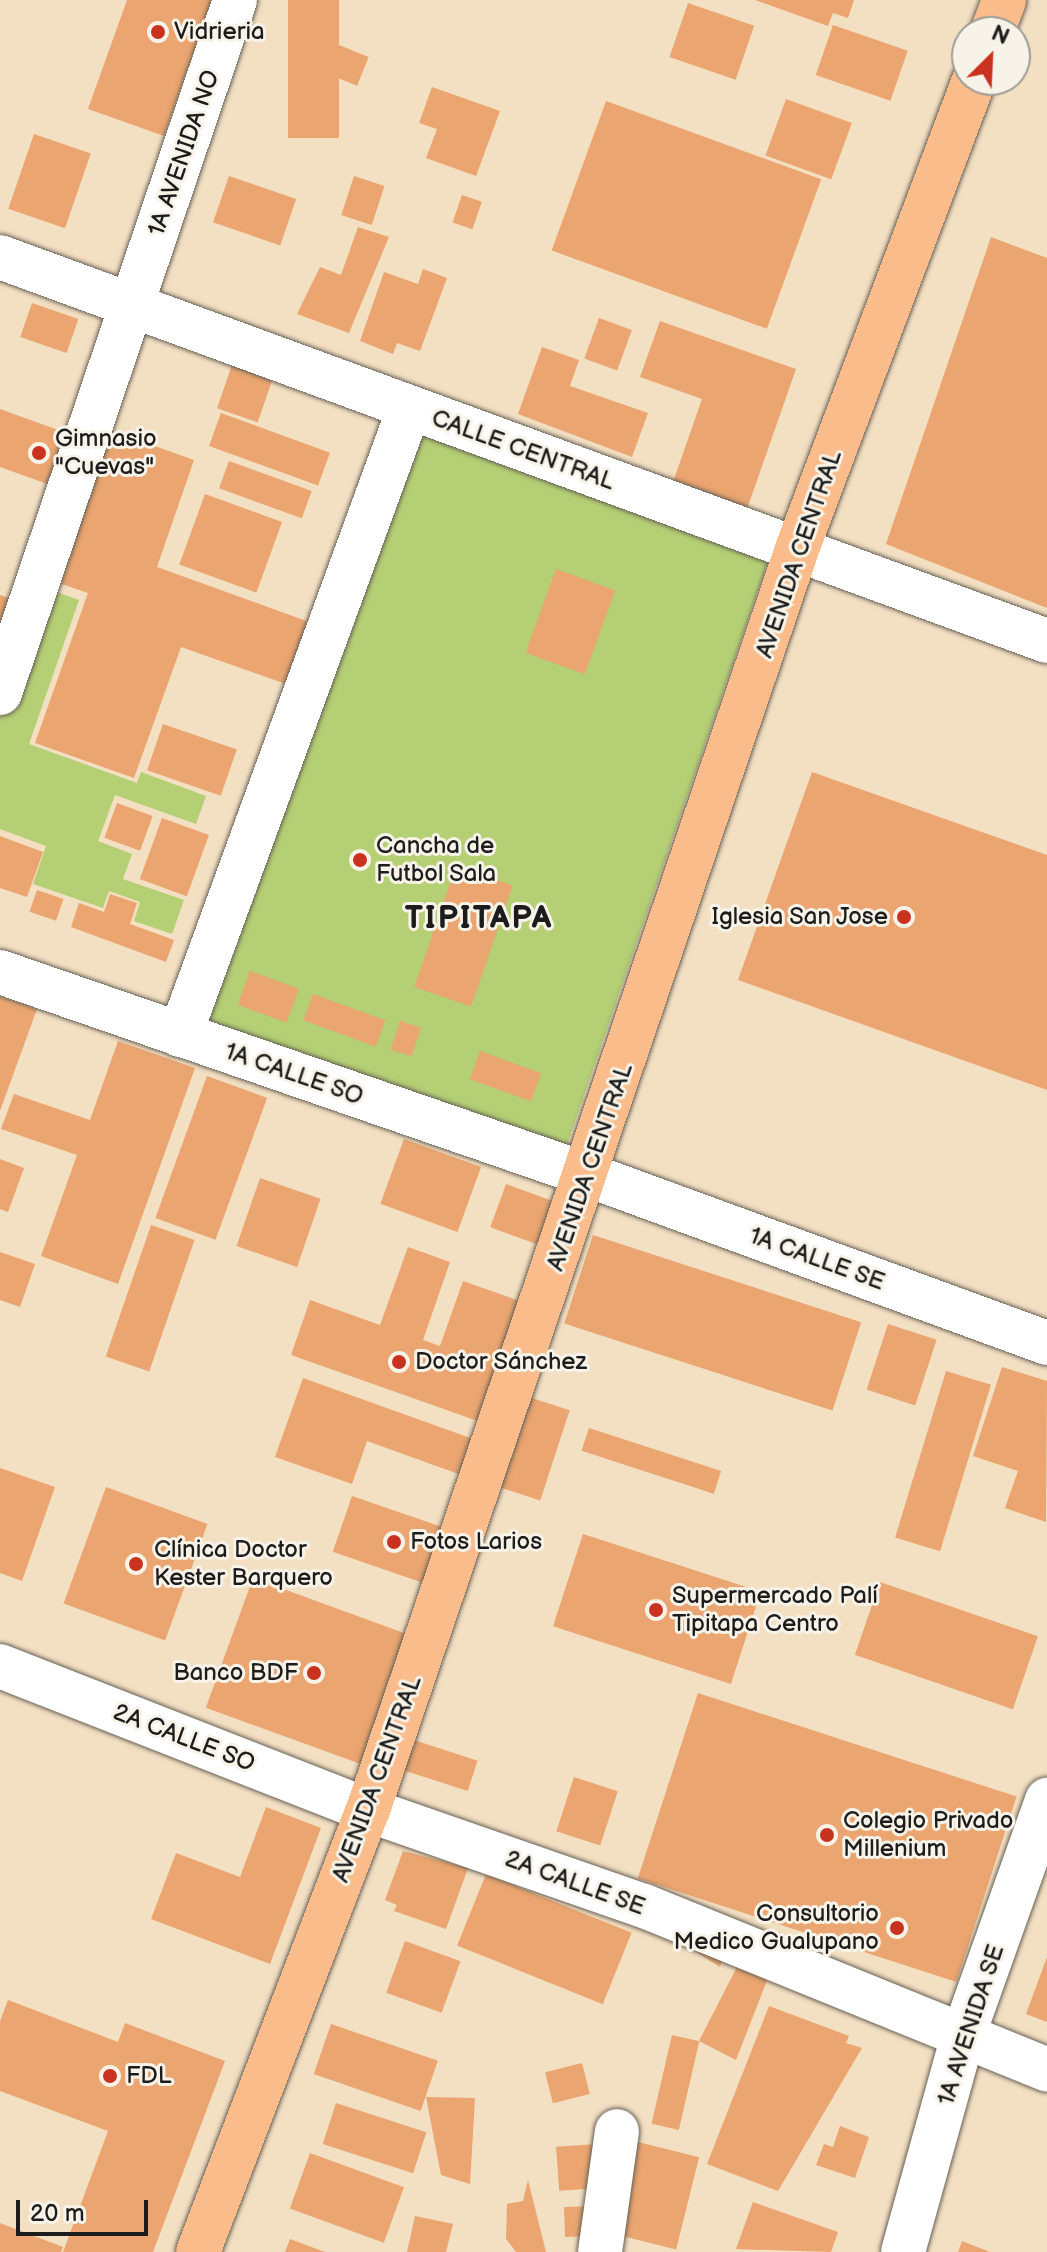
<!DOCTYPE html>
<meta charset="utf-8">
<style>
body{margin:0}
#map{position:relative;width:1047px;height:2252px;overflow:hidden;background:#f3dfc2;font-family:"Balsamiq Sans",sans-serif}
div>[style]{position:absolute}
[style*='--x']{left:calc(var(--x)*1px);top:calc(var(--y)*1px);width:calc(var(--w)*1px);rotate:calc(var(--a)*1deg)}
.green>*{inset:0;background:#b4cf74;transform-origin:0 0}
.building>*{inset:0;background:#eaa570;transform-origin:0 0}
.roads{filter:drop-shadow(0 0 2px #676056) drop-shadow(0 0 2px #676056)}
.minor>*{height:44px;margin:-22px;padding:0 22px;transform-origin:22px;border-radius:22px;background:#fff}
.major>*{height:44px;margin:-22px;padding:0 22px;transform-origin:22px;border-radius:22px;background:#fabc8b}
.dots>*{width:22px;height:22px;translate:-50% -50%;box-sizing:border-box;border:4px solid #f7f3e8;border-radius:50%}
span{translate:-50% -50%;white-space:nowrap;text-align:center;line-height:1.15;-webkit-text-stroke:6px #f7f3e8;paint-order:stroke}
.poi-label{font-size:24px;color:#1c1c1c}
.left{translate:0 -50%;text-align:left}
.right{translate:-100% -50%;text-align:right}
.street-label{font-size:24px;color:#1c1c1c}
.district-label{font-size:32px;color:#1c1c1c;font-weight:700;letter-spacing:2px}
.north{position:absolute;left:951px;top:16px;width:80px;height:80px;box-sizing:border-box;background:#f7f3e8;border:2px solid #9f9d96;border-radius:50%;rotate:24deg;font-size:22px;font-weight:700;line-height:32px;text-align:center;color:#1c1c1c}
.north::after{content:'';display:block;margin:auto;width:28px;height:36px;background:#c8321e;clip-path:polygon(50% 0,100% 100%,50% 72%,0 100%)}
.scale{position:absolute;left:16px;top:2200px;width:132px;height:36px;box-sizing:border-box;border:4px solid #1c1c1c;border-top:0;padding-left:10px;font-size:24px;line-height:28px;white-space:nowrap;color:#1c1c1c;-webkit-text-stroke:6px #f7f3e8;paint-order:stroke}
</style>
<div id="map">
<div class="green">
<i style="left:408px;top:427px;width:384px;height:633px;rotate:19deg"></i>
<i style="clip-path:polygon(45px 588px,79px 600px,29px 744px,137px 783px,141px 772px,206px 796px,196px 824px,115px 795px,98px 841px,132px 854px,123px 879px,184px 900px,172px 934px,134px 921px,140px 902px,109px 891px,103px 908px,33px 884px,46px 846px,0 829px,0 716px)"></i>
</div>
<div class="building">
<i style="clip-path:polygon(127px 0,212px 0,164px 136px,88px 109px)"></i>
<i style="left:288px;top:0;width:51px;height:138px"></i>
<i style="clip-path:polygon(755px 0,854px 0,848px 18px,833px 13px,828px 26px)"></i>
<i style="left:688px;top:3px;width:70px;height:57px;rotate:19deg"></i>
<i style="left:833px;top:25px;width:79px;height:53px;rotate:19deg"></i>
<i style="left:339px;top:45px;width:32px;height:31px;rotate:22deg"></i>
<i style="clip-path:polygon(432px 87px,500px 111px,476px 176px,426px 158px,437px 129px,419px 123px)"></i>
<i style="left:786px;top:99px;width:70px;height:60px;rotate:20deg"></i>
<i style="left:606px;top:101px;width:229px;height:159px;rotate:20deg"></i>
<i style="left:34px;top:134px;width:60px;height:79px;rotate:19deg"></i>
<i style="left:229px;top:176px;width:71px;height:49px;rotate:19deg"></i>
<i style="left:354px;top:176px;width:32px;height:41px;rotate:18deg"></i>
<i style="left:462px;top:195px;width:21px;height:29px;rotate:19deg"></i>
<i style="clip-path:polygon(358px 227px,389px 237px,349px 333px,297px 314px,320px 267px,341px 275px)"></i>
<i style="clip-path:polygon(991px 237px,1047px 258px,1047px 608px,886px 544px)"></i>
<i style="clip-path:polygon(423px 269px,447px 278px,420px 351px,397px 343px,393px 354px,360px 341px,384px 272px,418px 284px)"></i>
<i style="left:32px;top:303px;width:49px;height:36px;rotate:19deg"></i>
<i style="left:599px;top:318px;width:35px;height:43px;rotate:20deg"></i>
<i style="clip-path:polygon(660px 321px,796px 369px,747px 509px,673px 482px,702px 399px,640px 377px)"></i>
<i style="clip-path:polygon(542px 347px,579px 360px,570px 386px,648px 413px,632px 457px,518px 414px)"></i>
<i style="left:233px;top:362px;width:43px;height:49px;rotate:19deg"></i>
<i style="clip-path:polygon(0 409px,83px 439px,64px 490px,0 467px)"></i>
<i style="left:221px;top:413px;width:116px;height:35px;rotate:20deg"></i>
<i style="clip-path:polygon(104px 428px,194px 460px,157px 567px,312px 623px,289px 685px,181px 647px,134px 778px,35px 743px,88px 593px,50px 580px)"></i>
<i style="left:229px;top:461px;width:88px;height:29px;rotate:20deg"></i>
<i style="left:205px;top:494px;width:82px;height:75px;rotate:20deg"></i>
<i style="left:556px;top:569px;width:63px;height:89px;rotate:20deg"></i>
<i style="clip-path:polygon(0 595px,22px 603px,0 664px)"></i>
<i style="left:163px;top:724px;width:78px;height:49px;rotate:19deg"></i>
<i style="clip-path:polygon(812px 772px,1047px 855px,1047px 1090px,738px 980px)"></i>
<i style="left:117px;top:803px;width:38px;height:37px;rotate:20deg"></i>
<i style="left:162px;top:818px;width:50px;height:65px;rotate:20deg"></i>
<i style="clip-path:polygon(0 836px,43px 852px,27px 897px,0 888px)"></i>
<i style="left:456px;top:866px;width:60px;height:128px;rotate:19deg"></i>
<i style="left:37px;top:890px;width:28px;height:23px;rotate:19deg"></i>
<i style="clip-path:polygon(110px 894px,137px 903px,130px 924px,174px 940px,166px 962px,71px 927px,79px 903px,104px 912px)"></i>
<i style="left:250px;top:971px;width:52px;height:36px;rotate:20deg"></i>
<i style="left:313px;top:994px;width:77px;height:28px;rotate:20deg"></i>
<i style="clip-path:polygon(0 996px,37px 1009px,0 1111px)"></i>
<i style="left:400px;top:1021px;width:22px;height:30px;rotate:18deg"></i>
<i style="clip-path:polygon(118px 1041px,195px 1068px,118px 1284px,41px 1256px,77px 1155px,1px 1129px,14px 1094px,90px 1120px)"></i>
<i style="left:480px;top:1051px;width:65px;height:30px;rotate:20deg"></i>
<i style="left:207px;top:1076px;width:64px;height:151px;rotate:20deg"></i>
<i style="left:404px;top:1139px;width:82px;height:69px;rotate:20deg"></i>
<i style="clip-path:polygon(0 1159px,24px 1168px,8px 1212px,0 1209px)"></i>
<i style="left:260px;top:1178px;width:64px;height:72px;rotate:19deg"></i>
<i style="left:506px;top:1184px;width:68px;height:46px;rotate:20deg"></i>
<i style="left:151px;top:1225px;width:46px;height:139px;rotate:19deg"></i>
<i style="left:593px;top:1235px;width:282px;height:93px;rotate:18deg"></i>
<i style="clip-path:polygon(408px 1247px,450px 1262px,423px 1340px,440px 1346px,463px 1281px,531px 1305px,489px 1425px,291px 1355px,310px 1300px,380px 1325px)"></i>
<i style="clip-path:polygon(0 1252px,35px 1264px,20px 1307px,0 1300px)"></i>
<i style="left:888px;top:1324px;width:51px;height:69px;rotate:18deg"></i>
<i style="clip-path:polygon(1002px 1367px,1047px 1381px,1046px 1522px,1005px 1508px,1018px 1471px,973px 1456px)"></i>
<i style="left:946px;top:1371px;width:47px;height:174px;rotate:17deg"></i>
<i style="clip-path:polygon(303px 1378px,476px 1440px,464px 1476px,367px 1441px,352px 1484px,275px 1457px)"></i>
<i style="left:523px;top:1395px;width:49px;height:95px;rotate:18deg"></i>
<i style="left:589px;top:1428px;width:139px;height:24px;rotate:18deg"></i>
<i style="clip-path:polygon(0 1468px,55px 1487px,22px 1581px,0 1573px)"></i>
<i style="left:106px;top:1487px;width:108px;height:124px;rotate:20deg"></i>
<i style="left:352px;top:1496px;width:108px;height:59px;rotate:19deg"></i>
<i style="left:583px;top:1534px;width:187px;height:97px;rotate:18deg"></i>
<i style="left:253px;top:1578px;width:178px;height:138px;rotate:20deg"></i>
<i style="left:880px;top:1582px;width:167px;height:77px;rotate:19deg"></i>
<i style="left:698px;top:1693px;width:335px;height:195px;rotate:18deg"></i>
<i style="left:411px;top:1739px;width:70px;height:32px;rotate:18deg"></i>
<i style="left:574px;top:1777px;width:46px;height:57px;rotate:18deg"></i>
<i style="clip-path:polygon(266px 1807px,321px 1828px,270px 1964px,151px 1919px,176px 1853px,240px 1877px)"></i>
<i style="clip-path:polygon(403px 1851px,468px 1868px,446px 1929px,394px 1911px,397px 1905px,385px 1900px)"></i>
<i style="left:486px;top:1874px;width:157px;height:77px;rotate:22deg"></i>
<i style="clip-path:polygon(702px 1935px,728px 1945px,720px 1967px,698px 1953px)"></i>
<i style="left:405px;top:1941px;width:59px;height:55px;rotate:20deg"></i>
<i style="clip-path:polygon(1047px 1957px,1047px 2022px,1026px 2014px)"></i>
<i style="clip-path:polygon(740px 1961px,770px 1973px,736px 2060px,699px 2041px)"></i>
<i style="clip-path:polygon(8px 2000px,118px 2042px,125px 2023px,225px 2061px,153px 2252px,63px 2252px,108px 2131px,0 2091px,0 2021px)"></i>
<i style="clip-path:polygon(769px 2006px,849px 2036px,846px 2043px,862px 2048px,778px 2191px,707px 2164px)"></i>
<i style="left:331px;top:2024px;width:113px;height:53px;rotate:19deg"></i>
<i style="left:672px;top:2035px;width:28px;height:91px;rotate:13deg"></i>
<i style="left:582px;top:2063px;width:32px;height:38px;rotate:76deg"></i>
<i style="clip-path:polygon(426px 2097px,475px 2098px,470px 2184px,441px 2175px)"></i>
<i style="left:336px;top:2103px;width:95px;height:43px;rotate:18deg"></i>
<i style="clip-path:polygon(840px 2126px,869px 2137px,855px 2178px,816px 2165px,824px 2144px,833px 2147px)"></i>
<i style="left:638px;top:2142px;width:63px;height:95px;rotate:14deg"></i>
<i style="left:597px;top:2144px;width:44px;height:41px;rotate:86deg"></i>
<i style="left:310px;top:2153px;width:100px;height:59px;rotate:20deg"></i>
<i style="clip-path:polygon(528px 2180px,546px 2252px,516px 2252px,506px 2239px,507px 2204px,523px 2201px)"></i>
<i style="clip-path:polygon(753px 2202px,838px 2232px,831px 2252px,736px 2249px)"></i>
<i style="left:593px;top:2206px;width:30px;height:29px;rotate:88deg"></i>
<i style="clip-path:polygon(415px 2216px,453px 2224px,446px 2252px,407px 2252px)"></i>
<i style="clip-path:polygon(0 2223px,63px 2247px,61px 2252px,0 2252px)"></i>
<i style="clip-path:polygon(290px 2239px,325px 2252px,285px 2252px)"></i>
<i style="clip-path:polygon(962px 2241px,990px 2252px,958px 2252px)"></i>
</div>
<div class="roads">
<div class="minor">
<i style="--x:0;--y:257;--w:1115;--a:20.14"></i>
<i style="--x:0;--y:693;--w:732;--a:-71.27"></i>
<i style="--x:0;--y:972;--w:622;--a:19.05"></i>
<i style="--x:588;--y:1175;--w:489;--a:20.1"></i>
<i style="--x:180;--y:1035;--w:667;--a:-69.91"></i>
<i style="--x:0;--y:1666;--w:395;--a:21.4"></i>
<i style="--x:368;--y:1810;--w:292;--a:19.2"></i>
<i style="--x:644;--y:1906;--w:435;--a:22.1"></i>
<i style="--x:600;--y:2252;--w:122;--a:-82"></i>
<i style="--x:903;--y:2252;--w:221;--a:-74.5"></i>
<i style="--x:962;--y:2039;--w:254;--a:-70.4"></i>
</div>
<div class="major">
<i style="--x:992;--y:32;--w:34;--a:-69"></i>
<i style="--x:198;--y:2252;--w:474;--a:-69"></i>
<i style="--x:368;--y:1810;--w:1332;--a:-71.21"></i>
<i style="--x:797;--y:549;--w:501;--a:-69.32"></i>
</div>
</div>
<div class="dots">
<i style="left:158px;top:32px;background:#c8321e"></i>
<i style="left:39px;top:453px;background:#c8321e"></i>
<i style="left:360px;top:860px;background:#c8321e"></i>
<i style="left:904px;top:917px;background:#c8321e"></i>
<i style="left:399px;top:1362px;background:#c8321e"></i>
<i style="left:394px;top:1542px;background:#c8321e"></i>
<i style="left:136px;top:1564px;background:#c8321e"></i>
<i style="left:656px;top:1610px;background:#c8321e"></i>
<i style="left:314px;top:1673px;background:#c8321e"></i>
<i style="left:827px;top:1835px;background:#c8321e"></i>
<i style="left:897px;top:1928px;background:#c8321e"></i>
<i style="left:110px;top:2076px;background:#c8321e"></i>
</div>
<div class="poi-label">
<span class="left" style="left:174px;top:32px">Vidrieria</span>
<span class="left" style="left:55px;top:453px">Gimnasio<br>"Cuevas"</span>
<span class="left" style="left:376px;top:860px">Cancha de<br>Futbol Sala</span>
<span class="right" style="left:888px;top:917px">Iglesia San Jose</span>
<span class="left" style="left:415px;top:1362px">Doctor Sánchez</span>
<span class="left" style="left:410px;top:1542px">Fotos Larios</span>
<span class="left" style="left:154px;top:1564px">Clínica Doctor<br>Kester Barquero</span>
<span class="left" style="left:672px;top:1610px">Supermercado Palí<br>Tipitapa Centro</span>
<span class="right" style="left:298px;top:1673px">Banco BDF</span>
<span class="left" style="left:843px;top:1835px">Colegio Privado<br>Millenium</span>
<span class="right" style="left:879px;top:1928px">Consultorio<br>Medico Gualupano</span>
<span class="left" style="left:126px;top:2076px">FDL</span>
</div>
<div class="street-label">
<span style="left:184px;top:153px;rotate:-71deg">1A AVENIDA NO</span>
<span style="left:523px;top:450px;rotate:20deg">CALLE CENTRAL</span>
<span style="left:799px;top:554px;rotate:-71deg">AVENIDA CENTRAL</span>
<span style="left:294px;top:1074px;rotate:19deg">1A CALLE SO</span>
<span style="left:590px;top:1167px;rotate:-71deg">AVENIDA CENTRAL</span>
<span style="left:817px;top:1259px;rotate:20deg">1A CALLE SE</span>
<span style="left:184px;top:1738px;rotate:21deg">2A CALLE SO</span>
<span style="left:377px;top:1779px;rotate:-70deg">AVENIDA CENTRAL</span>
<span style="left:575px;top:1883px;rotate:20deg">2A CALLE SE</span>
<span style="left:971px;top:2025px;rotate:-72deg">1A AVENIDA SE</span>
</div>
<div class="district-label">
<span style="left:479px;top:919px">TIPITAPA</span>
</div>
<div class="north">N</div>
<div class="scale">20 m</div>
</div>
